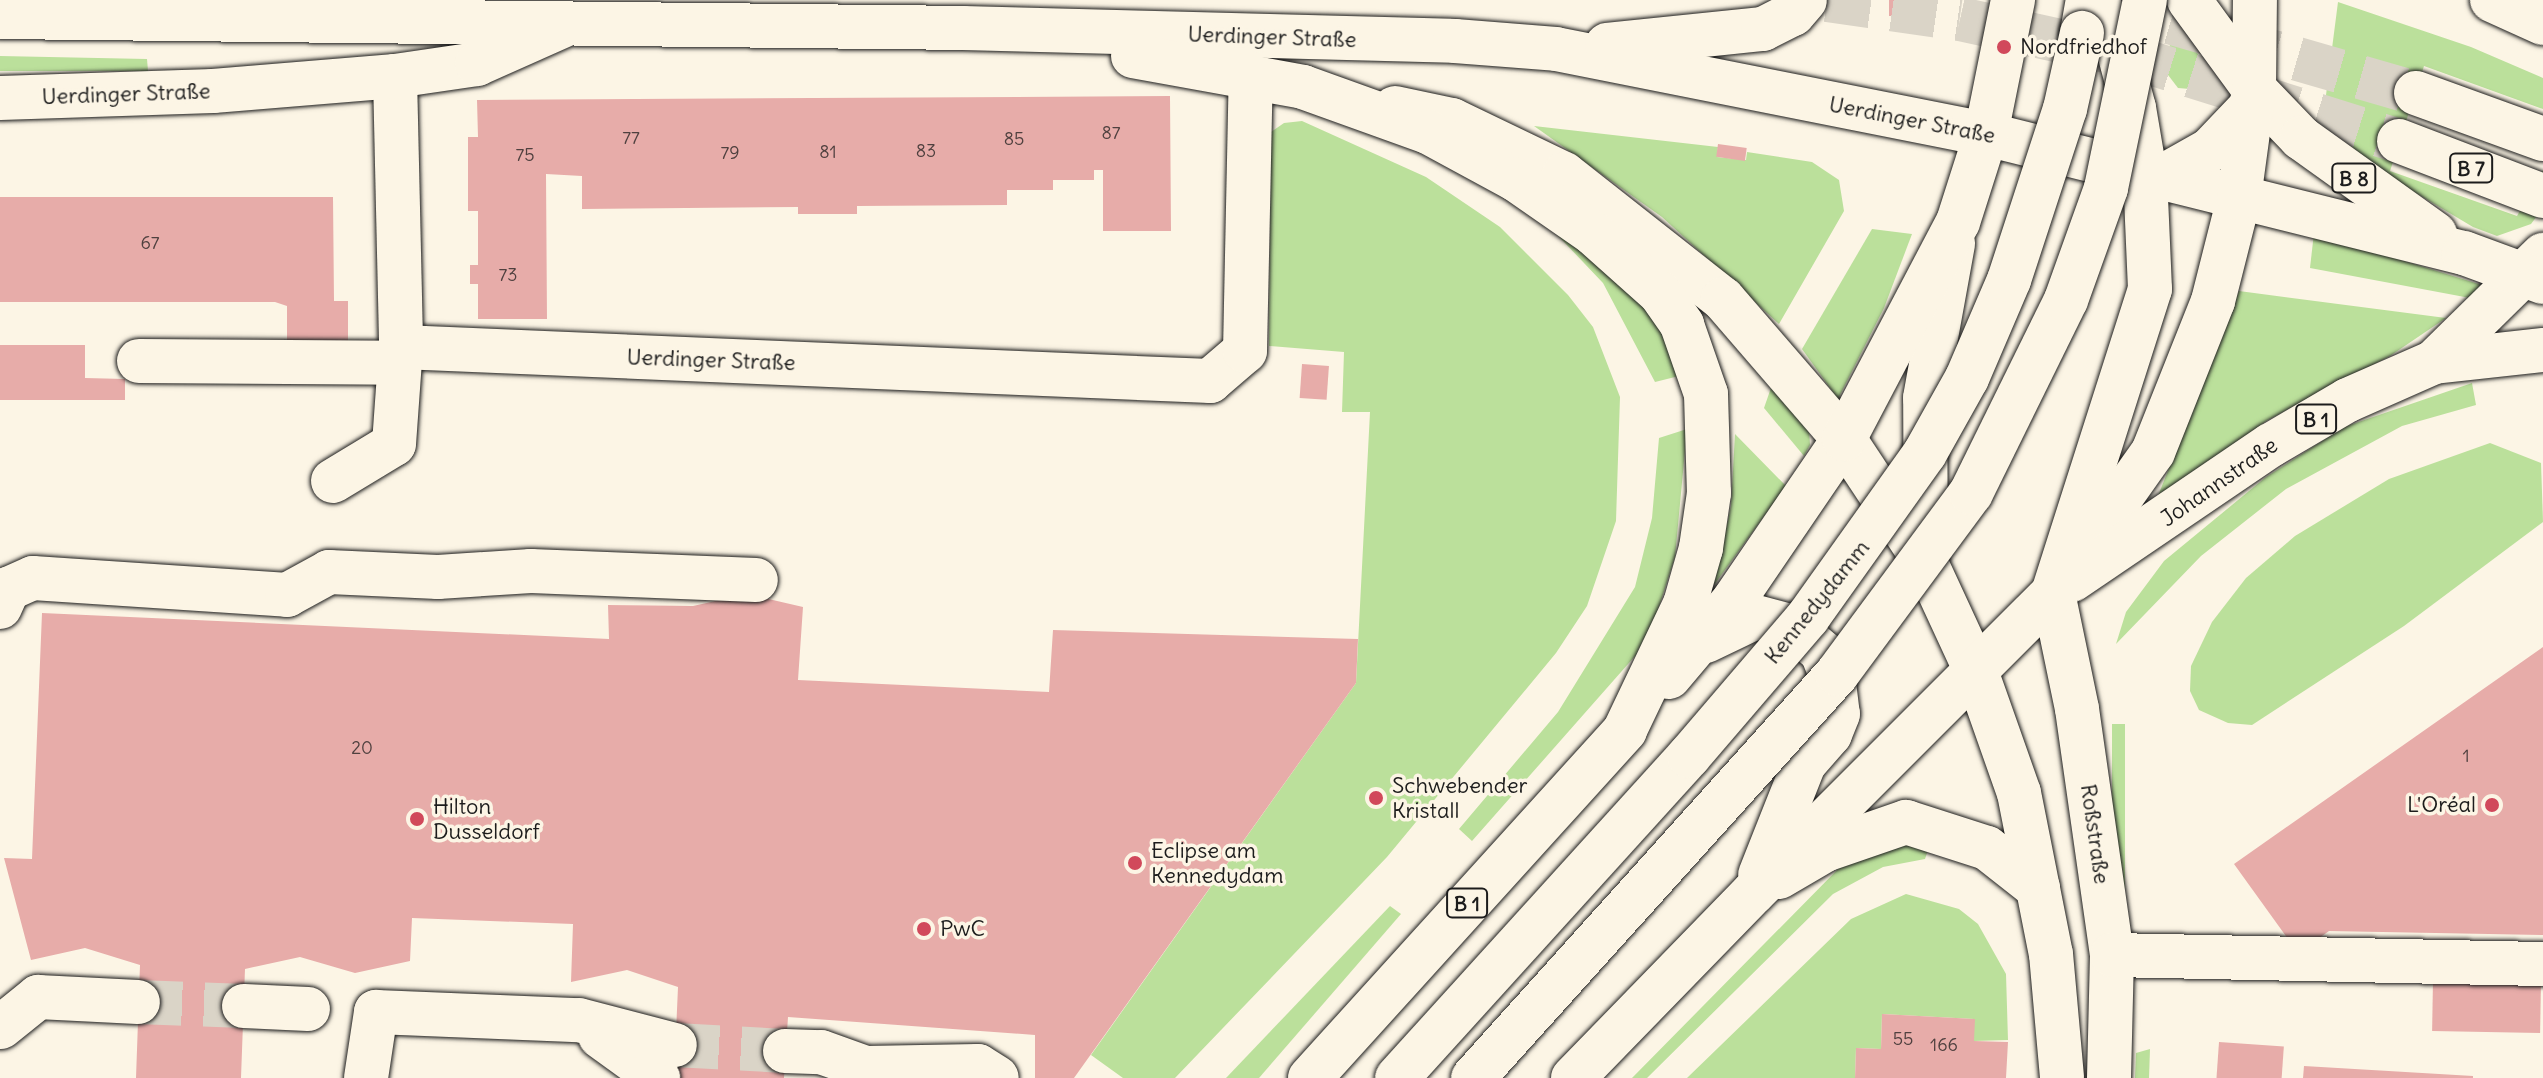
<!DOCTYPE html>
<meta charset="utf-8">
<style>
body{margin:0}
#map{position:relative;width:2543px;height:1078px;overflow:hidden;background:#fcf5e5;font-family:Delius,sans-serif}
div>[style]{position:absolute}
[style*='--x']{left:calc(var(--x)*1px);top:calc(var(--y)*1px);width:calc(var(--w)*1px);rotate:calc(var(--a)*1deg)}
.green>*{inset:0;background:#bbe09b;transform-origin:0 0}
.building>*{inset:0;background:#e7aca9;transform-origin:0 0}
.minor-tunnel>*{height:44px;margin-top:-22px;transform-origin:0;background:repeating-linear-gradient(90deg,#dad4c7 0 44px,transparent 0 66px)}
.major-tunnel>*{height:44px;margin-top:-22px;transform-origin:0;background:repeating-linear-gradient(90deg,#dad4c7 0 44px,transparent 0 66px)}
.roads{filter:drop-shadow(0 0 2px #1c1c1c) drop-shadow(0 0 2px #1c1c1c)}
.minor>*{height:44px;margin:-22px;padding:0 22px;transform-origin:22px;border-radius:22px;background:#fcf5e5}
.major>*{height:44px;margin:-22px;padding:0 22px;transform-origin:22px;border-radius:22px;background:#fcf5e5}
.highway>*{height:44px;margin:-22px;padding:0 22px;transform-origin:22px;border-radius:22px;background:#fcf5e5}
.bridges{filter:drop-shadow(0 0 2px #1c1c1c) drop-shadow(0 0 2px #1c1c1c)}
.highway-bridge>*{height:44px;margin:-22px;padding:0 22px;transform-origin:22px;border-radius:22px;background:#fcf5e5}
.dots>*{width:22px;height:22px;translate:-50% -50%;box-sizing:border-box;border:4px solid #fcf5e5;border-radius:50%}
span{translate:-50% -50%;white-space:nowrap;text-align:center;line-height:1.15;-webkit-text-stroke:7px #fcf5e5;paint-order:stroke}
.number-label{font-size:18px;color:#4f403f}
.number-label span{-webkit-text-stroke-width:0}
.shield-label span{padding:2px 6px;background:#fcf5e5;border:2px solid;border-radius:6px;-webkit-text-stroke-width:0}
.shield-label{font-size:20px;color:#1c1c1c;font-weight:700}
.street-label{font-size:22px;color:#1c1c1c}
.poi-label{font-size:22px;color:#1c1c1c}
.left{translate:0 -50%;text-align:left}
.right{translate:-100% -50%;text-align:right}
</style>
<div id="map">
<div class="green">
<i style="clip-path:polygon(2338px 2px,2471px 47px,2543px 78px,2543px 109px,2424px 66px,2390px 171px,2517px 216px,2543px 170px,2543px 208px,2531px 224px,2497px 236px,2473px 227px,2379px 171px,2322px 126px)"></i>
<i style="clip-path:polygon(2175px 18px,2206px 67px,2190px 89px,2178px 88px,2165px 71px)"></i>
<i style="clip-path:polygon(0 56px,147px 59px,148px 71px,0 71px)"></i>
<i style="clip-path:polygon(1302px 121px,1426px 177px,1500px 227px,1568px 295px,1593px 327px,1620px 397px,1616px 521px,1587px 606px,1556px 653px,1387px 857px,1175px 1078px,1123px 1078px,1091px 1055px,1356px 683px,1370px 412px,1342px 412px,1344px 352px,1269px 346px,1271px 132px,1284px 123px)"></i>
<i style="clip-path:polygon(1534px 126px,1718px 147px,1717px 157px,1746px 160px,1747px 152px,1812px 162px,1839px 180px,1844px 211px,1779px 324px,1662px 217px)"></i>
<i style="clip-path:polygon(1545px 222px,1590px 243px,1656px 320px,1679px 376px,1655px 382px,1603px 283px)"></i>
<i style="clip-path:polygon(1872px 229px,1912px 234px,1884px 308px,1838px 399px,1802px 349px)"></i>
<i style="clip-path:polygon(2314px 233px,2482px 285px,2470px 298px,2310px 268px)"></i>
<i style="clip-path:polygon(2239px 291px,2446px 318px,2390px 356px,2266px 421px,2163px 500px,2158px 496px)"></i>
<i style="clip-path:polygon(2472px 383px,2476px 405px,2402px 426px,2286px 489px,2201px 556px,2116px 644px,2126px 612px,2164px 561px,2266px 477px,2344px 427px)"></i>
<i style="clip-path:polygon(1772px 385px,1809px 430px,1810px 445px,1804px 456px,1764px 408px)"></i>
<i style="clip-path:polygon(1687px 429px,1675px 557px,1657px 613px,1636px 655px,1472px 841px,1459px 829px,1558px 712px,1635px 587px,1652px 518px,1659px 438px)"></i>
<i style="clip-path:polygon(1735px 434px,1786px 486px,1714px 585px,1731px 506px)"></i>
<i style="clip-path:polygon(2490px 443px,2541px 463px,2543px 522px,2404px 626px,2252px 725px,2228px 723px,2199px 710px,2190px 691px,2191px 666px,2212px 622px,2246px 578px,2295px 536px,2389px 479px)"></i>
<i style="left:2112px;top:724px;width:13px;height:203px"></i>
<i style="clip-path:polygon(1895px 843px,1930px 844px,1925px 859px,1883px 867px,1833px 894px,1647px 1078px,1632px 1078px,1840px 867px)"></i>
<i style="clip-path:polygon(1906px 894px,1959px 909px,1978px 924px,2006px 974px,2008px 1040px,1974px 1041px,1974px 1019px,1882px 1014px,1881px 1049px,1856px 1048px,1855px 1078px,1687px 1078px,1851px 919px)"></i>
<i style="clip-path:polygon(1390px 906px,1401px 914px,1259px 1078px,1226px 1078px)"></i>
<i style="clip-path:polygon(2150px 1049px,2149px 1078px,2135px 1078px,2136px 1053px)"></i>
</div>
<div class="building">
<i style="left:1889px;top:0;width:12px;height:16px"></i>
<i style="clip-path:polygon(1170px 96px,1171px 231px,1103px 231px,1103px 170px,1094px 170px,1094px 180px,1053px 180px,1053px 190px,1007px 190px,1007px 205px,857px 206px,857px 214px,798px 214px,798px 207px,582px 209px,582px 176px,546px 174px,547px 319px,478px 319px,478px 284px,470px 284px,470px 265px,478px 265px,478px 211px,468px 211px,468px 137px,478px 137px,477px 100px)"></i>
<i style="left:1718px;top:144px;width:29px;height:13px;rotate:8deg"></i>
<i style="clip-path:polygon(0 197px,333px 197px,334px 301px,348px 301px,348px 346px,287px 345px,287px 306px,275px 302px,0 302px)"></i>
<i style="clip-path:polygon(0 345px,85px 345px,85px 378px,125px 379px,125px 400px,0 400px)"></i>
<i style="left:1302px;top:364px;width:27px;height:34px;rotate:4deg"></i>
<i style="clip-path:polygon(747px 594px,803px 607px,798px 680px,1049px 692px,1053px 630px,1358px 639px,1356px 683px,1074px 1078px,1035px 1078px,1035px 1035px,788px 1017px,784px 1078px,674px 1078px,678px 987px,627px 970px,571px 982px,573px 924px,412px 918px,410px 961px,355px 973px,300px 957px,245px 969px,241px 1078px,136px 1078px,140px 965px,85px 948px,31px 960px,4px 858px,32px 859px,42px 613px,609px 639px,608px 605px,693px 606px)"></i>
<i style="clip-path:polygon(2543px 647px,2543px 935px,2329px 931px,2298px 953px,2234px 864px)"></i>
<i style="left:2433px;top:980px;width:108px;height:51px;rotate:1deg"></i>
<i style="clip-path:polygon(1882px 1014px,1975px 1019px,1974px 1041px,2008px 1042px,2006px 1078px,1855px 1078px,1856px 1048px,1881px 1049px)"></i>
<i style="left:2219px;top:1042px;width:65px;height:36px;rotate:4deg"></i>
<i style="clip-path:polygon(2304px 1066px,2473px 1076px,2473px 1078px,2303px 1078px)"></i>
</div>
<div class="minor-tunnel">
<i style="--x:138;--y:1002;--w:106;--a:2.2"></i>
<i style="--x:675;--y:1045;--w:110;--a:3.1"></i>
</div>
<div class="major-tunnel">
<i style="--x:1827;--y:0;--w:134;--a:8.1"></i>
<i style="--x:1960;--y:19;--w:172;--a:12.4"></i>
<i style="--x:2128;--y:56;--w:284;--a:17.4"></i>
<i style="--x:2107;--y:4;--w:322;--a:16.1"></i>
</div>
<div class="roads">
<div class="minor">
<i style="--x:395;--y:76;--w:271;--a:88.7"></i>
<i style="--x:401;--y:347;--w:810;--a:2.41"></i>
<i style="--x:1210;--y:381;--w:46;--a:-40.6"></i>
<i style="--x:1245;--y:351;--w:275;--a:-88.8"></i>
<i style="--x:0;--y:98;--w:213;--a:-1.9"></i>
<i style="--x:213;--y:91;--w:183;--a:-4.7"></i>
<i style="--x:395;--y:76;--w:83;--a:-8.3"></i>
<i style="--x:477;--y:64;--w:98;--a:-24"></i>
<i style="--x:1395;--y:108;--w:58;--a:11.9"></i>
<i style="--x:1452;--y:120;--w:124;--a:25.7"></i>
<i style="--x:1564;--y:174;--w:202;--a:38.2"></i>
<i style="--x:1723;--y:299;--w:185;--a:49.2"></i>
<i style="--x:1844;--y:439;--w:149;--a:56.5"></i>
<i style="--x:1926;--y:563;--w:119;--a:65.2"></i>
<i style="--x:1976;--y:671;--w:129;--a:70.6"></i>
<i style="--x:2019;--y:793;--w:164;--a:78.8"></i>
<i style="--x:2051;--y:954;--w:124;--a:84.9"></i>
<i style="--x:139;--y:361;--w:260;--a:0.4"></i>
<i style="--x:2434;--y:362;--w:153;--a:-44.5"></i>
<i style="--x:333;--y:481;--w:71;--a:-31.2"></i>
<i style="--x:394;--y:444;--w:97;--a:-85.9"></i>
<i style="--x:1926;--y:563;--w:165;--a:-90.3"></i>
<i style="--x:1925;--y:398;--w:157;--a:-79.7"></i>
<i style="--x:2053;--y:593;--w:118;--a:78.3"></i>
<i style="--x:2077;--y:709;--w:248;--a:81.9"></i>
<i style="--x:2112;--y:955;--w:123;--a:91.4"></i>
<i style="--x:0;--y:607;--w:20;--a:-66"></i>
<i style="--x:8;--y:589;--w:27;--a:-24"></i>
<i style="--x:33;--y:578;--w:255;--a:3.8"></i>
<i style="--x:287;--y:595;--w:48;--a:-28.7"></i>
<i style="--x:329;--y:572;--w:109;--a:2.6"></i>
<i style="--x:438;--y:577;--w:93;--a:-3.7"></i>
<i style="--x:531;--y:571;--w:225;--a:2.3"></i>
<i style="--x:1779;--y:877;--w:53;--a:-30.4"></i>
<i style="--x:1825;--y:850;--w:86;--a:-19.1"></i>
<i style="--x:1906;--y:822;--w:85;--a:17.8"></i>
<i style="--x:1987;--y:848;--w:65;--a:38.1"></i>
<i style="--x:2112;--y:955;--w:431;--a:1.2"></i>
<i style="--x:244;--y:1006;--w:64;--a:2.7"></i>
<i style="--x:1;--y:1027;--w:48;--a:-39"></i>
<i style="--x:38;--y:997;--w:100;--a:2.9"></i>
<i style="--x:600;--y:1036;--w:72;--a:35.9"></i>
<i style="--x:785;--y:1051;--w:36;--a:2"></i>
<i style="--x:821;--y:1052;--w:48;--a:19.6"></i>
<i style="--x:866;--y:1068;--w:112;--a:-1"></i>
<i style="--x:978;--y:1066;--w:22;--a:32"></i>
<i style="--x:366;--y:1078;--w:67;--a:-81.4"></i>
<i style="--x:376;--y:1012;--w:203;--a:2.3"></i>
<i style="--x:579;--y:1020;--w:99;--a:14.6"></i>
</div>
<div class="major">
<i style="--x:2189;--y:0;--w:110;--a:53.9"></i>
<i style="--x:2254;--y:89;--w:68;--a:46.2"></i>
<i style="--x:2301;--y:138;--w:165;--a:35.6"></i>
<i style="--x:2492;--y:0;--w:56;--a:24.3"></i>
<i style="--x:0;--y:17;--w:963;--a:0.65"></i>
<i style="--x:963;--y:28;--w:492;--a:1.5"></i>
<i style="--x:1455;--y:41;--w:101;--a:4.5"></i>
<i style="--x:1556;--y:49;--w:438;--a:11.2"></i>
<i style="--x:1986;--y:134;--w:493;--a:14"></i>
<i style="--x:2464;--y:253;--w:84;--a:20.2"></i>
<i style="--x:1607;--y:45;--w:157;--a:-5.9"></i>
<i style="--x:1763;--y:29;--w:34;--a:-27"></i>
<i style="--x:1793;--y:14;--w:18;--a:-49"></i>
<i style="--x:1133;--y:56;--w:173;--a:10.3"></i>
<i style="--x:1303;--y:87;--w:133;--a:19.8"></i>
<i style="--x:1428;--y:132;--w:99;--a:28.4"></i>
<i style="--x:1515;--y:179;--w:96;--a:34.8"></i>
<i style="--x:1594;--y:234;--w:89;--a:41.8"></i>
<i style="--x:1660;--y:293;--w:39;--a:55"></i>
<i style="--x:1682;--y:325;--w:73;--a:70.8"></i>
<i style="--x:1706;--y:394;--w:99;--a:88.3"></i>
<i style="--x:1709;--y:493;--w:56;--a:98.3"></i>
<i style="--x:1701;--y:548;--w:58;--a:105.9"></i>
<i style="--x:1685;--y:604;--w:140;--a:115.5"></i>
<i style="--x:2416;--y:93;--w:135;--a:19.9"></i>
<i style="--x:2399;--y:141;--w:154;--a:20.9"></i>
<i style="--x:2162;--y:177;--w:55;--a:-29.4"></i>
<i style="--x:2210;--y:150;--w:58;--a:-46.4"></i>
<i style="--x:2080;--y:555;--w:126;--a:-54.7"></i>
<i style="--x:2153;--y:452;--w:162;--a:-68.3"></i>
<i style="--x:2213;--y:301;--w:106;--a:-75.8"></i>
<i style="--x:2239;--y:198;--w:110;--a:-82.2"></i>
<i style="--x:2254;--y:89;--w:89;--a:-89.4"></i>
<i style="--x:2072;--y:580;--w:240;--a:-34.2"></i>
<i style="--x:2271;--y:445;--w:89;--a:-30.3"></i>
<i style="--x:2348;--y:400;--w:94;--a:-23.8"></i>
<i style="--x:2434;--y:362;--w:110;--a:-6.3"></i>
<i style="--x:1706;--y:641;--w:55;--a:-25.6"></i>
<i style="--x:1756;--y:617;--w:38;--a:15"></i>
<i style="--x:1793;--y:627;--w:38;--a:41"></i>
<i style="--x:1822;--y:652;--w:33;--a:69"></i>
<i style="--x:1834;--y:683;--w:31;--a:83"></i>
<i style="--x:1838;--y:714;--w:22;--a:112"></i>
<i style="--x:1830;--y:734;--w:40;--a:131"></i>
<i style="--x:1804;--y:764;--w:119;--a:111.6"></i>
<i style="--x:1669;--y:677;--w:101;--a:-49.8"></i>
<i style="--x:1734;--y:600;--w:195;--a:-55.7"></i>
<i style="--x:1844;--y:439;--w:245;--a:-62.3"></i>
<i style="--x:1958;--y:222;--w:92;--a:-72.3"></i>
<i style="--x:1986;--y:134;--w:137;--a:-78.6"></i>
<i style="--x:1753;--y:893;--w:424;--a:-45"></i>
<i style="--x:2053;--y:593;--w:319;--a:-72.3"></i>
<i style="--x:2150;--y:289;--w:116;--a:-92.5"></i>
<i style="--x:2145;--y:173;--w:66;--a:-99.6"></i>
<i style="--x:2134;--y:108;--w:65;--a:-105.1"></i>
<i style="--x:2117;--y:45;--w:49;--a:-114"></i>
</div>
<div class="highway">
<i style="--x:2082;--y:33;--w:34;--a:-80"></i>
<i style="--x:1310;--y:1078;--w:469;--a:-47.8"></i>
<i style="--x:1573;--y:1078;--w:258;--a:-45.8"></i>
</div>
</div>
<div class="bridges">
<div class="highway-bridge">
<i style="--x:1397;--y:1078;--w:435;--a:-47.8"></i>
<i style="--x:1689;--y:756;--w:183;--a:-49.4"></i>
<i style="--x:1808;--y:617;--w:201;--a:-54.5"></i>
<i style="--x:1925;--y:453;--w:86;--a:-60.8"></i>
<i style="--x:1967;--y:378;--w:107;--a:-66.8"></i>
<i style="--x:2009;--y:280;--w:180;--a:-71.9"></i>
<i style="--x:2065;--y:109;--w:78;--a:-77.4"></i>
<i style="--x:1473;--y:1078;--w:544;--a:-47.98"></i>
<i style="--x:1837;--y:674;--w:225;--a:-53.5"></i>
<i style="--x:1971;--y:493;--w:215;--a:-63.8"></i>
<i style="--x:2066;--y:300;--w:119;--a:-70.3"></i>
<i style="--x:2106;--y:188;--w:192;--a:-78.3"></i>
</div>
</div>
<div class="dots">
<i style="left:2004px;top:47px;background:#d1495b"></i>
<i style="left:1376px;top:798px;background:#d1495b"></i>
<i style="left:2492px;top:805px;background:#d1495b"></i>
<i style="left:417px;top:819px;background:#d1495b"></i>
<i style="left:1135px;top:863px;background:#d1495b"></i>
<i style="left:924px;top:929px;background:#d1495b"></i>
</div>
<div class="number-label">
<span style="left:1111px;top:133px">87</span>
<span style="left:631px;top:138px">77</span>
<span style="left:1014px;top:139px">85</span>
<span style="left:926px;top:151px">83</span>
<span style="left:828px;top:152px">81</span>
<span style="left:730px;top:153px">79</span>
<span style="left:525px;top:155px">75</span>
<span style="left:150px;top:243px">67</span>
<span style="left:508px;top:275px">73</span>
<span style="left:362px;top:748px">20</span>
<span style="left:2466px;top:756px">1</span>
<span style="left:1903px;top:1039px">55</span>
<span style="left:1944px;top:1045px">166</span>
</div>
<div class="shield-label">
<span style="left:2471px;top:168px">B 7</span>
<span style="left:2354px;top:178px">B 8</span>
<span style="left:2316px;top:419px">B 1</span>
<span style="left:1467px;top:903px">B 1</span>
</div>
<div class="street-label">
<span style="left:1272px;top:37px;rotate:2deg">Uerdinger Straße</span>
<span style="left:126px;top:94px;rotate:-2deg">Uerdinger Straße</span>
<span style="left:1912px;top:120px;rotate:11deg">Uerdinger Straße</span>
<span style="left:711px;top:360px;rotate:2deg">Uerdinger Straße</span>
<span style="left:2219px;top:482px;rotate:-35deg">Johannstraße</span>
<span style="left:1817px;top:602px;rotate:-51deg">Kennedydamm</span>
<span style="left:2095px;top:834px;rotate:82deg">Roßstraße</span>
</div>
<div class="poi-label">
<span class="left" style="left:2020px;top:47px">Nordfriedhof</span>
<span class="left" style="left:1392px;top:798px">Schwebender<br>Kristall</span>
<span class="right" style="left:2476px;top:805px">L'Oréal</span>
<span class="left" style="left:433px;top:819px">Hilton<br>Dusseldorf</span>
<span class="left" style="left:1151px;top:863px">Eclipse am<br>Kennedydam</span>
<span class="left" style="left:940px;top:929px">PwC</span>
</div>
</div>
